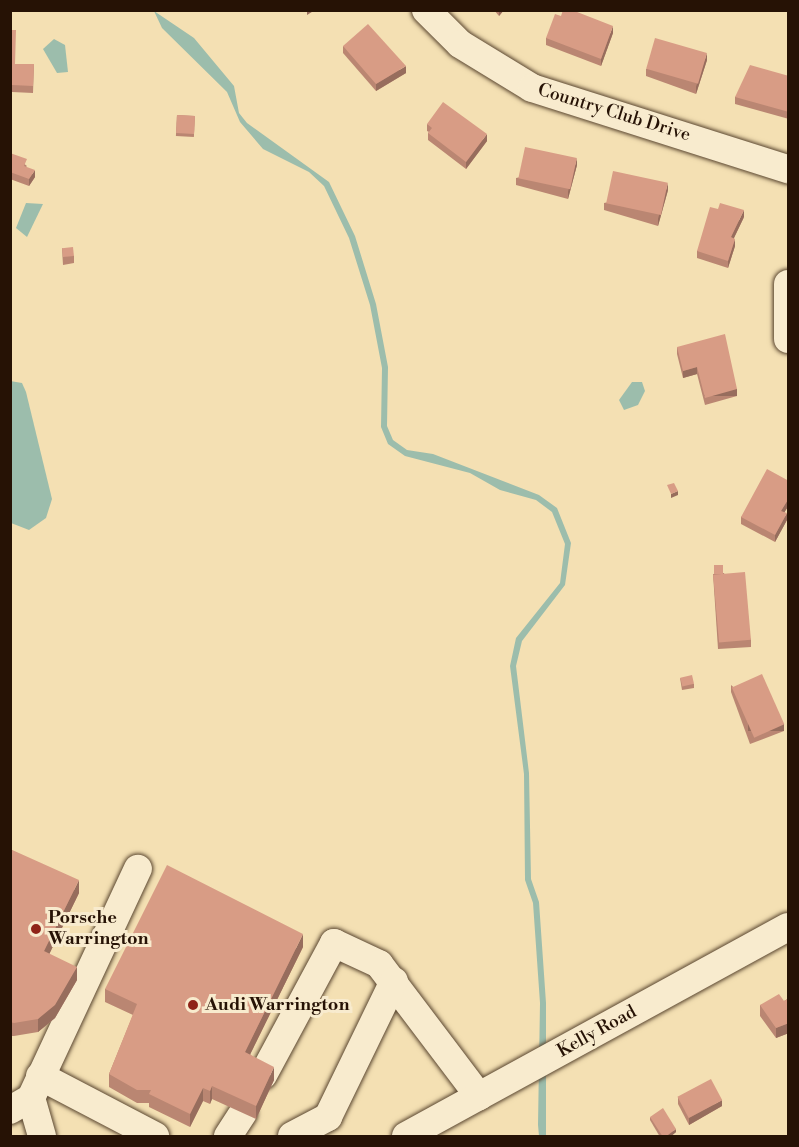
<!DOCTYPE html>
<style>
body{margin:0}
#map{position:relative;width:799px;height:1147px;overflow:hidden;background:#f4e0b3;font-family:"Libre Bodoni",serif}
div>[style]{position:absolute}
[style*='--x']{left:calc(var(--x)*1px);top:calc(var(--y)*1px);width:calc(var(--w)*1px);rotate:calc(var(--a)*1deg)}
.water>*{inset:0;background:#9cbdac}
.roads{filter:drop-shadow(0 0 2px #5a4630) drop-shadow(0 0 2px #5a4630)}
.minor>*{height:28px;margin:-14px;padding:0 14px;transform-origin:14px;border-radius:14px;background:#f8ebce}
.wall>*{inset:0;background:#ba8672;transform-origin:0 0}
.shaded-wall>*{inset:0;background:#976d5d;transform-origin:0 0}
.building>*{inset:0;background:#d89c85;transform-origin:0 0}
.dots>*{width:16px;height:16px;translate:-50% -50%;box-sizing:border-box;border:3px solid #f8ebce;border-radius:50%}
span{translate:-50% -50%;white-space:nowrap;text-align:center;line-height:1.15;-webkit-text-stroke:6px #f8ebce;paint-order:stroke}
.street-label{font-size:18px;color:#261205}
.poi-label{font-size:18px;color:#261205;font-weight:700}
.left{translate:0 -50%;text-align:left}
.frame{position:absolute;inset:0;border:12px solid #261205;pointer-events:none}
</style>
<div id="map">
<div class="water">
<i style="clip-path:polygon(154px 11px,194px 38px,234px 86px,239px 113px,247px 123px,329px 182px,355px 236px,376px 304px,388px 367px,387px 426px,393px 440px,407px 450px,433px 454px,539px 495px,557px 508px,571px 543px,565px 585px,522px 641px,516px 666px,529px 773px,531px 879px,539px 902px,546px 1003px,546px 1136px,539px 1136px,538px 1125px,540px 1003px,533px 903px,525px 880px,524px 774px,510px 666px,516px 638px,560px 583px,565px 544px,552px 512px,536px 500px,500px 490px,470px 473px,405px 456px,388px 444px,381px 427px,382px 368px,370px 305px,349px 238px,324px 186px,309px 172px,263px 149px,240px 122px,227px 92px,162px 28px)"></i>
<i style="clip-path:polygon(54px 39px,65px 45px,68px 72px,57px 73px,43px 49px)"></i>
<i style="clip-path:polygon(26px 203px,43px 204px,27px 237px,16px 228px)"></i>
<i style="clip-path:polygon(10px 381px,22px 383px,26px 392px,52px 499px,46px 518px,29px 530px,11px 523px)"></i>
<i style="clip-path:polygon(632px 382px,642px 382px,645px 391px,638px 405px,624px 410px,619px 400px)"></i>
</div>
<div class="roads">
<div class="minor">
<i style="--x:426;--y:10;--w:48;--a:45"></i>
<i style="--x:460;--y:44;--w:84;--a:31.4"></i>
<i style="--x:532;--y:88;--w:269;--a:17.6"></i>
<i style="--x:788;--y:284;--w:55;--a:90"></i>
<i style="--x:263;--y:1075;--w:150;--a:-61.7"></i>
<i style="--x:334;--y:943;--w:50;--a:25"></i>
<i style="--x:379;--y:964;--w:166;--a:52.9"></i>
<i style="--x:40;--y:1076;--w:130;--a:27.6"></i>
<i style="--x:10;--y:1110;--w:24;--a:-30"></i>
<i style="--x:42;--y:1136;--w:40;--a:-106"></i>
<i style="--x:31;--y:1098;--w:253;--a:-65"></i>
<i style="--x:228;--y:1136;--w:27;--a:-57"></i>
<i style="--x:292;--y:1136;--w:41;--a:-27.8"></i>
<i style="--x:328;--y:1117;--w:151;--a:-64.1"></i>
<i style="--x:406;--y:1136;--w:435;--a:-28.7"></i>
</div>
</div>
<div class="wall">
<i style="clip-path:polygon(494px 10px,504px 10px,499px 16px)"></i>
<i style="clip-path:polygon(10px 30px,15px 64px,34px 64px,33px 93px,12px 92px,12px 102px,10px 102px)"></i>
<i style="clip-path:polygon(613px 33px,601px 66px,546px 45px,546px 38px)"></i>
<i style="clip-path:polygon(343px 46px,406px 73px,376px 91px,343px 53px)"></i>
<i style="clip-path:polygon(707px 60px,696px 94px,646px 76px,646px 69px)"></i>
<i style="clip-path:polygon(789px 76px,789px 119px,735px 104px,735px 97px)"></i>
<i style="left:177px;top:115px;width:18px;height:21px;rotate:3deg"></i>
<i style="clip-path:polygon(427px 124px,487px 141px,466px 169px,428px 140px,428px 133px,429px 132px,427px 131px)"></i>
<i style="clip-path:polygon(10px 153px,27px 166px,26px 167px,35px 177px,29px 186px,10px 179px)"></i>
<i style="clip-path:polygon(577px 165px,568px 199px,516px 185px,516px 178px)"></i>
<i style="clip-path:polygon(668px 190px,658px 226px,604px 210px,604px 203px)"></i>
<i style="clip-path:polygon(744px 217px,734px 238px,735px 246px,728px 268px,697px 258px,697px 251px)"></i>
<i style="clip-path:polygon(62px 248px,74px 256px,74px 263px,63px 265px)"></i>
<i style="clip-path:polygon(677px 347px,737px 396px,705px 405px,697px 374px,683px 378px,677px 354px)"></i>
<i style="clip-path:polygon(789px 481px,789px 505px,784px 512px,787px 520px,775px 542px,741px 524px,741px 517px)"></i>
<i style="clip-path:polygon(724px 573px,751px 640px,751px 647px,718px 649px,713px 574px)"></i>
<i style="clip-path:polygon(680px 678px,694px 684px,694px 688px,682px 690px)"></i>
<i style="clip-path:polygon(731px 685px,784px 731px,750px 744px,731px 692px)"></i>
<i style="clip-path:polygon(10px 849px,79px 893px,49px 954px,77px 980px,55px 1018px,38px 1032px,14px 1036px,10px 1036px)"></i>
<i style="clip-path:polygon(303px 947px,250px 1054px,274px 1080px,256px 1119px,212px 1099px,210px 1104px,203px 1101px,190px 1127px,149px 1107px,149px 1103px,137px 1103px,109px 1087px,109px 1074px,133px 1015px,105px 1002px,105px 989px)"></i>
<i style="clip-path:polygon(789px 998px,789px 1033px,776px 1038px,760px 1016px,760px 1005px,784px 1001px)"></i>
<i style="clip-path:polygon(678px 1097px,722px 1106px,689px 1125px,678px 1104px)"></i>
<i style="clip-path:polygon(650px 1117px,676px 1132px,670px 1137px,660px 1137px,650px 1120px)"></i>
</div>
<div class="shaded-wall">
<i style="clip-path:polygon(307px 10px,315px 10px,307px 15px)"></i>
<i style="clip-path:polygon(499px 10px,504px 10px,499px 16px)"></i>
<i style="clip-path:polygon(613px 26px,613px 33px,601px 66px,601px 59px)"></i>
<i style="clip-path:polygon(707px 53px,707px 60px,696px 94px,696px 87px)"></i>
<i style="clip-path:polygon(406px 66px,406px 73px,376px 91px,376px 84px)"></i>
<i style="clip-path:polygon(487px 134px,487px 141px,466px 169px,466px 162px)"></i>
<i style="clip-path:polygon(577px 158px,577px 165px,568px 199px,568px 192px)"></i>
<i style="clip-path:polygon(35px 170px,35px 177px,29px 186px,29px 179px)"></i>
<i style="clip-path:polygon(668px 183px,668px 190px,658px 226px,658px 219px)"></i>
<i style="clip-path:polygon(744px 210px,744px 217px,731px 244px,731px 237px)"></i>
<i style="clip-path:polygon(735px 239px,735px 246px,728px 268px,728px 261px)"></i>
<i style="clip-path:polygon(697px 367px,697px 374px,683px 378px,683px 371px)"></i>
<i style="left:737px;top:389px;width:7px;height:33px;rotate:90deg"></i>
<i style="clip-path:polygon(678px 491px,678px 495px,671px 498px,671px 494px)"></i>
<i style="clip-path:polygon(789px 498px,789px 505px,781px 518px,781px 511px)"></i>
<i style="clip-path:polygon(787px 513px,787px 520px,775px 542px,775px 535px)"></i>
<i style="left:784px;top:724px;width:7px;height:36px;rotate:90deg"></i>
<i style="clip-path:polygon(79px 880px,79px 893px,44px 965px,44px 951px)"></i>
<i style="clip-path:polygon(303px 934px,303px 947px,245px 1065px,245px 1052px)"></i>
<i style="clip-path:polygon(77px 967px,77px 980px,55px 1018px,38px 1032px,38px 1019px)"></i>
<i style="clip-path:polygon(789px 1023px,789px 1033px,776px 1038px,776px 1028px)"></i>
<i style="clip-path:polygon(274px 1067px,274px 1080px,256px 1119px,256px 1106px)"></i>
<i style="clip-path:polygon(212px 1086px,212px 1099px,210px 1104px,210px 1091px)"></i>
<i style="clip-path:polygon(203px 1088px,203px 1101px,190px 1127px,190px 1114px)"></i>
<i style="clip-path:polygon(722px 1100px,722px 1106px,689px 1125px,689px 1118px)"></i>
<i style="clip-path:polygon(676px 1129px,676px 1132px,670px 1137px,665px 1137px)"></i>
</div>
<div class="building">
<i style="clip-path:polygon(563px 10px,572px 10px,613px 26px,601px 59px,546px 38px,555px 14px,561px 16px)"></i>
<i style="clip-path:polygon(368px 24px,406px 66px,376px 84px,343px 46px)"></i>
<i style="clip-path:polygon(10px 30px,16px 30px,15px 64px,34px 64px,33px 86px,12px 85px,12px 95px,10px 95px)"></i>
<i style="left:655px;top:38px;width:54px;height:32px;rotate:16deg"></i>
<i style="clip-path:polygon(750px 65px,789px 76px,789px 112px,735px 97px)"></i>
<i style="clip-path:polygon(443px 102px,487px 134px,466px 162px,428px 133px,432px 128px,427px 124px)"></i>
<i style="left:177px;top:115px;width:18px;height:18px;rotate:3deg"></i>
<i style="left:525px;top:147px;width:53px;height:32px;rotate:12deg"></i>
<i style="clip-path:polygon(10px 153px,27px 159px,24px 166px,35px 170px,29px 179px,10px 172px)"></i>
<i style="left:613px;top:171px;width:56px;height:33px;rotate:12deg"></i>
<i style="clip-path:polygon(720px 203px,744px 210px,731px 237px,735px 239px,728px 261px,697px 251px,710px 207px,718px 209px)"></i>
<i style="left:73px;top:247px;width:9px;height:11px;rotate:84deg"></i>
<i style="clip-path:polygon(725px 334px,737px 389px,705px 398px,697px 367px,683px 371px,677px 347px)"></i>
<i style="clip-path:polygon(767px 469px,789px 481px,789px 498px,781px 511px,787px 513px,775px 535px,741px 517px)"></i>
<i style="clip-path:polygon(674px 483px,678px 491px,671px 494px,667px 485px)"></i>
<i style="left:714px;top:565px;width:9px;height:9px"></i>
<i style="left:745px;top:572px;width:68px;height:32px;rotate:85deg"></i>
<i style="left:762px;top:674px;width:55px;height:33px;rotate:66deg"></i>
<i style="left:692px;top:675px;width:9px;height:12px;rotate:77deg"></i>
<i style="clip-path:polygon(10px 849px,79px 880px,44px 951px,77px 967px,55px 1005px,38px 1019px,14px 1023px,10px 1022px)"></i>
<i style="clip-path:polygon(167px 865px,303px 934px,245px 1052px,274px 1067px,256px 1106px,212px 1086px,210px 1091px,203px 1088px,190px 1114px,149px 1094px,151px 1090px,137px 1090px,109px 1074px,137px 1004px,105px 989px)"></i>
<i style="clip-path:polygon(779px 994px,784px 1001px,789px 998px,789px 1023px,776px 1028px,760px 1005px)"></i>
<i style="left:711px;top:1079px;width:24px;height:38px;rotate:62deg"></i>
<i style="clip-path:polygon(663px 1108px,676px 1129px,665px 1137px,663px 1137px,650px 1117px)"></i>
</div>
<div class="dots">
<i style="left:36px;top:929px;background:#8f2418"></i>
<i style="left:193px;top:1005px;background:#8f2418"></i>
</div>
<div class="street-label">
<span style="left:614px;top:113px;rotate:17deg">Country Club Drive</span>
<span style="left:597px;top:1032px;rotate:-29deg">Kelly Road</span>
</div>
<div class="poi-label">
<span class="left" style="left:48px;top:929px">Porsche<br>Warrington</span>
<span class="left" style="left:205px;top:1005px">Audi Warrington</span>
</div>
<div class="frame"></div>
</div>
